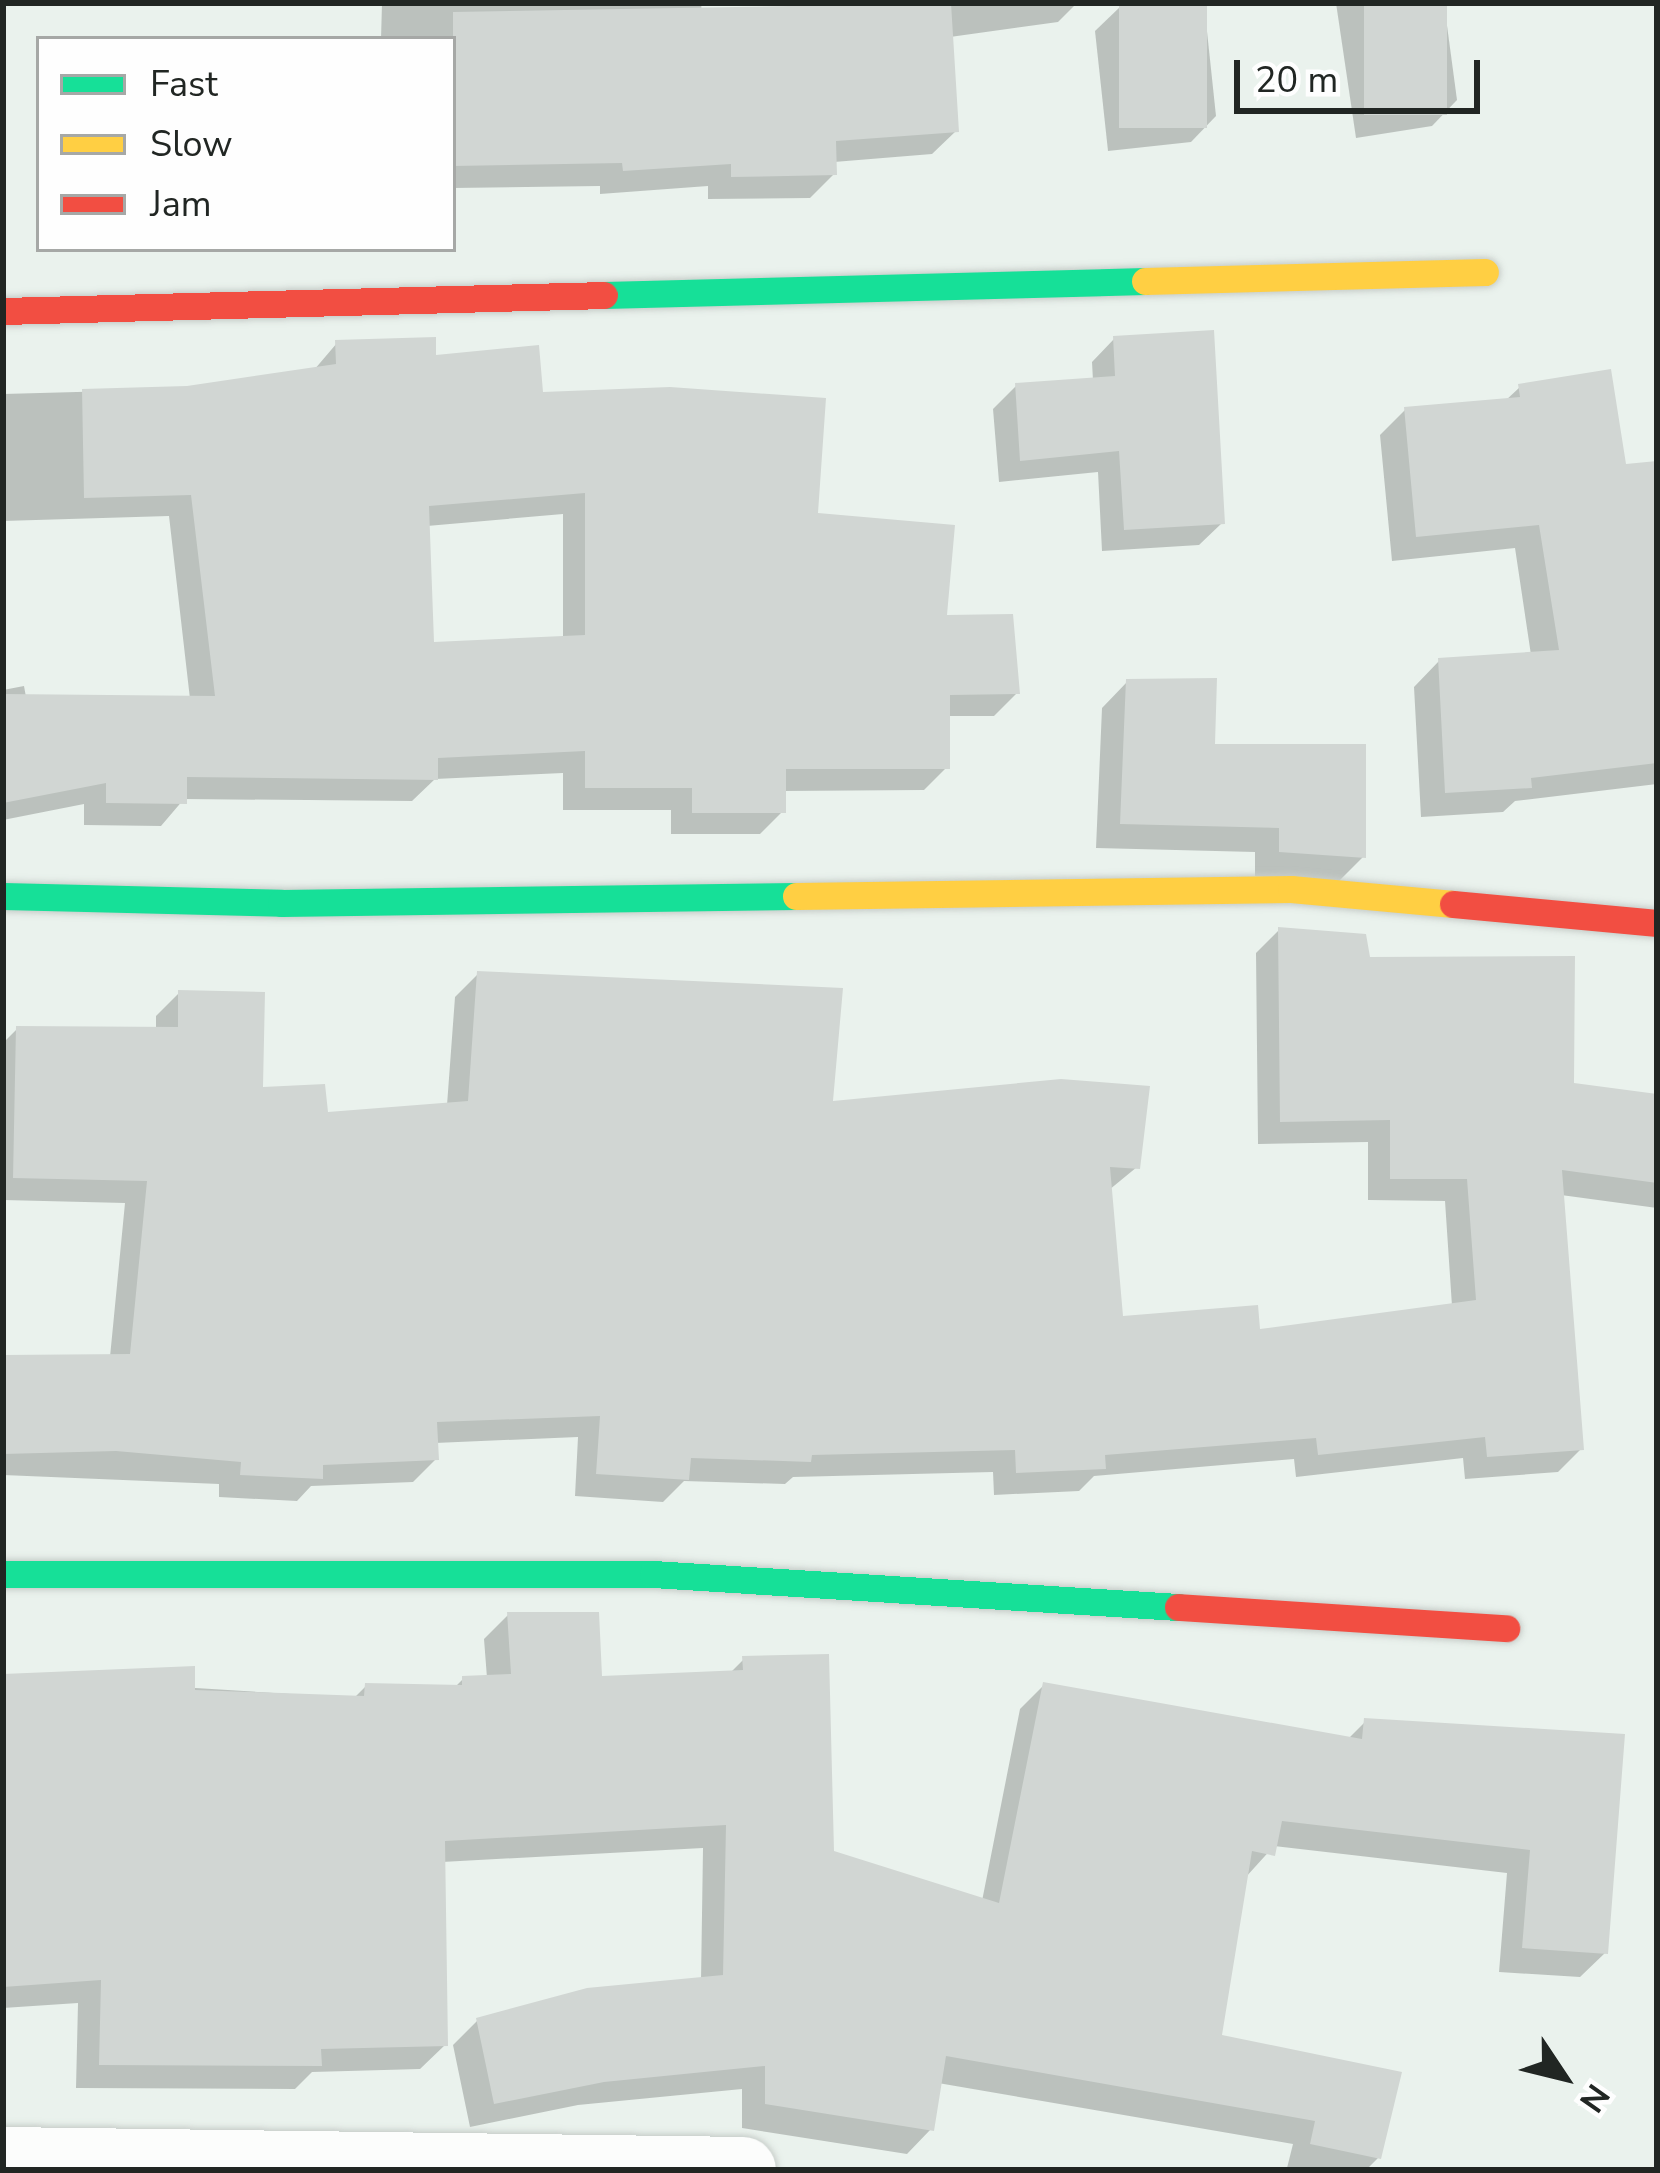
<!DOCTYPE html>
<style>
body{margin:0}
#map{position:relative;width:1660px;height:2173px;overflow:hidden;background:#eaf2ed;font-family:"Nunito Sans",sans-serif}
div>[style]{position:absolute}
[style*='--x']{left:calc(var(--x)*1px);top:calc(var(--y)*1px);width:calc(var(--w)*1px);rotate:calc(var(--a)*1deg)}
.shadow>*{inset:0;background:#0003}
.building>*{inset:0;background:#d1d6d3;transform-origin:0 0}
.roads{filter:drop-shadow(0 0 3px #c7cdc9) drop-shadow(0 0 3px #c7cdc9)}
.street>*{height:66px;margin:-33px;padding:0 33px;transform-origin:33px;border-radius:33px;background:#fcfdfc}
.fast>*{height:27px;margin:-13.5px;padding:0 13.5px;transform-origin:13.5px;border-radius:13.5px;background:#16e098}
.slow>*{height:27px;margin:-13.5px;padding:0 13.5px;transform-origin:13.5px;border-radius:13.5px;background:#ffcf43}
.jam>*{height:27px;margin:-13.5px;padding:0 13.5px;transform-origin:13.5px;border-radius:13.5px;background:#f24e42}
span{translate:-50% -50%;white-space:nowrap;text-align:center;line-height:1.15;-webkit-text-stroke:12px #fefefe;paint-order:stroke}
.frame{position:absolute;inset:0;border:6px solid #212623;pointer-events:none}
.legend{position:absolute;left:36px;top:36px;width:420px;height:216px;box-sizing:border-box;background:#fefefe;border:3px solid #a6a8a6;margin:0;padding:15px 21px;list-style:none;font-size:36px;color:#212623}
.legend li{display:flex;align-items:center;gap:24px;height:60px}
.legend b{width:60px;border:3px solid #a6a8a6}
.north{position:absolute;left:1504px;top:2017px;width:120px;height:120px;-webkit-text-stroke:9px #fefefe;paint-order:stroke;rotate:125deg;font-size:33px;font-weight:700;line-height:48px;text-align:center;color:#212623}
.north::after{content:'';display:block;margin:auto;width:42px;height:54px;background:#212623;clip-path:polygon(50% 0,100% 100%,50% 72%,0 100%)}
.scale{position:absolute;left:1234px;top:60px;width:246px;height:54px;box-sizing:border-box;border:6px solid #212623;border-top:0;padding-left:15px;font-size:36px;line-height:42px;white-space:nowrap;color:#212623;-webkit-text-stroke:9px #fefefe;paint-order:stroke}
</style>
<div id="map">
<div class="shadow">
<i style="clip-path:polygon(382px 3px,701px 3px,702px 14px,841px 11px,840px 3px,1077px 3px,1058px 22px,950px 37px,956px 131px,932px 154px,834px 162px,834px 174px,810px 198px,708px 199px,708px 186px,600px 194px,600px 186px,453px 188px,453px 39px,381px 39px)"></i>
<i style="clip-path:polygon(1204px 3px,1216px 116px,1191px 142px,1108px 151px,1095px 31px,1121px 6px)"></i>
<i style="clip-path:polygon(1336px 3px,1444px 3px,1457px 100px,1432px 126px,1356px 138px)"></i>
<i style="clip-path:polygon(1114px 339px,1222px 523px,1199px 545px,1102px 551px,1098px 472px,999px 482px,993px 409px,1016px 386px,1093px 381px,1092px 362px)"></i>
<i style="clip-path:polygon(evenodd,337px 343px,433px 358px,540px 395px,815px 516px,944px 618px,1017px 693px,994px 716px,947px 716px,947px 767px,924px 790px,783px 791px,783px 811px,760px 834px,671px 834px,671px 810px,563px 810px,563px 773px,435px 779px,412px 801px,184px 799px,161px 826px,84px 825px,84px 804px,3px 820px,3px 690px,24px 686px,26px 697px,190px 699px,169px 516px,3px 521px,3px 394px,187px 389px,314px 370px,337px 343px,563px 514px,563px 639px,431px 645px,427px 526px,563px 514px)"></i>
<i style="clip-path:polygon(1520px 387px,1623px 468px,1657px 464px,1657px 784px,1515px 801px,1503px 812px,1421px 817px,1414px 687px,1439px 661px,1531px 655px,1515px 548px,1392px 561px,1380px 435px,1405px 410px,1505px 401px)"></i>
<i style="clip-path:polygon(1127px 682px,1212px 747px,1363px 857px,1338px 882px,1255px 876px,1255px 852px,1096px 848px,1102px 708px)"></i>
<i style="clip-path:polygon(1279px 930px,1367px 960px,1571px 1086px,1657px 1097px,1657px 1208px,1561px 1195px,1581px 1449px,1558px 1472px,1465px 1479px,1463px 1458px,1296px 1477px,1294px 1459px,1094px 1476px,1079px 1491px,994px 1495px,993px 1472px,793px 1477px,785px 1484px,684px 1481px,663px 1502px,575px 1496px,578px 1437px,435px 1443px,436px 1459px,413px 1482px,311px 1486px,297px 1501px,219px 1497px,219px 1484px,3px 1475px,3px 1358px,110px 1357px,125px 1203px,3px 1200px,3px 1043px,17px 1029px,156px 1030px,156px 1016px,179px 993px,260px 1090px,325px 1115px,447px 1105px,455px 997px,478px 974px,829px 1104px,1137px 1167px,1109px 1190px,1120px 1319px,1257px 1332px,1452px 1306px,1445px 1201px,1368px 1200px,1368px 1142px,1258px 1144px,1256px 953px)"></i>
<i style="clip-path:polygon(508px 1615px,599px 1679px,729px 1674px,744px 1659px,831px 1853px,982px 1901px,1020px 1709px,1044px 1685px,1347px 1740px,1365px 1722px,1622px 1737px,1605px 1953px,1580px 1977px,1499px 1972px,1507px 1873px,1274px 1846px,1245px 1878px,1218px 2037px,1378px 2158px,1366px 2170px,1299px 2170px,1287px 2168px,1293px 2144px,938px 2083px,931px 2129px,907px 2154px,742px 2128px,742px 2089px,578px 2105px,470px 2127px,453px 2045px,477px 2021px,701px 1980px,703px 1848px,442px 1862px,445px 2045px,420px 2069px,312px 2072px,295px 2089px,76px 2088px,78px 2003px,3px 2008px,3px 1676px,354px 1698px,366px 1686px,454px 1688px,463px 1679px,487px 1678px,484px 1639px)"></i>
</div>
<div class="building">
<i style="clip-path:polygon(951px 3px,959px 132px,836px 141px,837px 175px,731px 177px,731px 164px,623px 171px,622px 163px,453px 166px,453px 12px)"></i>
<i style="left:1119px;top:3px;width:88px;height:125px"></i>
<i style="left:1364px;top:3px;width:83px;height:112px"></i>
<i style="clip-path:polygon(1214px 330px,1225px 524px,1124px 530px,1119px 451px,1020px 461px,1015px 383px,1115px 376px,1113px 336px)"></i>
<i style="clip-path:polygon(evenodd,436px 337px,436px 355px,539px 345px,543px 392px,670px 387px,826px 398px,818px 513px,955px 525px,947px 615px,1013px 614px,1020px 694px,950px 695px,950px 769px,786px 769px,786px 813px,692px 813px,692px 788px,585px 788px,585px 751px,438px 758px,438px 780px,187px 777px,187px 804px,106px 803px,106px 783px,3px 803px,3px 694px,215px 696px,191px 495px,84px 498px,82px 389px,187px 386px,336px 364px,335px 340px,436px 337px,585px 493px,585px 635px,434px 642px,429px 506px,585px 493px)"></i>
<i style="clip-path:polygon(1611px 369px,1626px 464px,1657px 461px,1657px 763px,1531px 778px,1532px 788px,1445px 793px,1438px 658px,1559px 650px,1539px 525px,1416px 537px,1404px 407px,1520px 397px,1518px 384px)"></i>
<i style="clip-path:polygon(1217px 678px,1215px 744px,1366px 744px,1366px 858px,1279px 852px,1279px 828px,1120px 824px,1126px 679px)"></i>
<i style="clip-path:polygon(1278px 927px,1366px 934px,1370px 957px,1575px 956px,1574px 1083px,1657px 1094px,1657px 1183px,1562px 1170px,1584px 1450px,1487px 1457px,1485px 1437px,1318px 1455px,1316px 1438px,1105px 1455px,1106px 1469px,1016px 1473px,1015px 1450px,812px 1455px,811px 1462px,691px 1458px,689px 1480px,596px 1474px,600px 1416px,437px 1422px,439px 1460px,323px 1465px,323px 1479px,240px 1475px,241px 1462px,116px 1451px,3px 1454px,3px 1355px,130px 1354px,147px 1181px,13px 1178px,16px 1026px,178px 1027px,178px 990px,265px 992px,263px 1087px,325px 1084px,328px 1112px,468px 1101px,477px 971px,843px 988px,833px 1101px,1061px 1079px,1150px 1086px,1140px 1169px,1110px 1167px,1123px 1316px,1258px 1305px,1260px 1329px,1476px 1300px,1467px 1179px,1390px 1179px,1390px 1120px,1280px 1122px)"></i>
<i style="clip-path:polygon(507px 1612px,599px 1612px,602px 1676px,743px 1670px,742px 1656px,829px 1654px,834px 1851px,999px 1903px,1043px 1682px,1362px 1739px,1364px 1718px,1625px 1734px,1608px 1954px,1522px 1948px,1530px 1850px,1282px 1821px,1275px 1856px,1252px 1851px,1222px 2035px,1402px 2072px,1381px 2159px,1310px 2144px,1315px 2121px,946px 2056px,934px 2131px,765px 2104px,765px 2066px,604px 2082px,494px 2104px,476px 2018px,587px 1988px,723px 1975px,726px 1825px,445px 1841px,448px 2046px,321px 2049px,322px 2066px,99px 2065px,101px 1980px,3px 1987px,3px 1674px,195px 1666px,195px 1690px,364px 1696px,365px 1683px,462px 1685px,462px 1676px,511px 1674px)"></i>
</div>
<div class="roads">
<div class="street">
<i style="--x:3;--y:2160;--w:740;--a:0.77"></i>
</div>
<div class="fast">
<i style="--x:604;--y:295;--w:541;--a:-1.48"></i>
<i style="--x:3;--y:896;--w:278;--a:1.4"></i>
<i style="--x:281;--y:903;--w:515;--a:-0.78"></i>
<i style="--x:3;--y:1574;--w:650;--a:0"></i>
<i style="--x:653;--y:1574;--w:526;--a:3.6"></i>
</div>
<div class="slow">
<i style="--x:1145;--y:281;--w:340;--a:-1.5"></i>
<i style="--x:796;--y:896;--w:495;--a:-0.8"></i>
<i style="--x:1291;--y:889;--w:163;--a:5.3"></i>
</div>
<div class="jam">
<i style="--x:3;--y:311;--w:601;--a:-1.52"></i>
<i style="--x:1453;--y:904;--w:205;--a:5.3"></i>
<i style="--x:1178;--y:1607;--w:329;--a:3.7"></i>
</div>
</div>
<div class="frame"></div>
<ul class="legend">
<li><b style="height:15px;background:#16e098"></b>Fast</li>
<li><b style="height:15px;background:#ffcf43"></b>Slow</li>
<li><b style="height:15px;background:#f24e42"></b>Jam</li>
</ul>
<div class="north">N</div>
<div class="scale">20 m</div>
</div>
